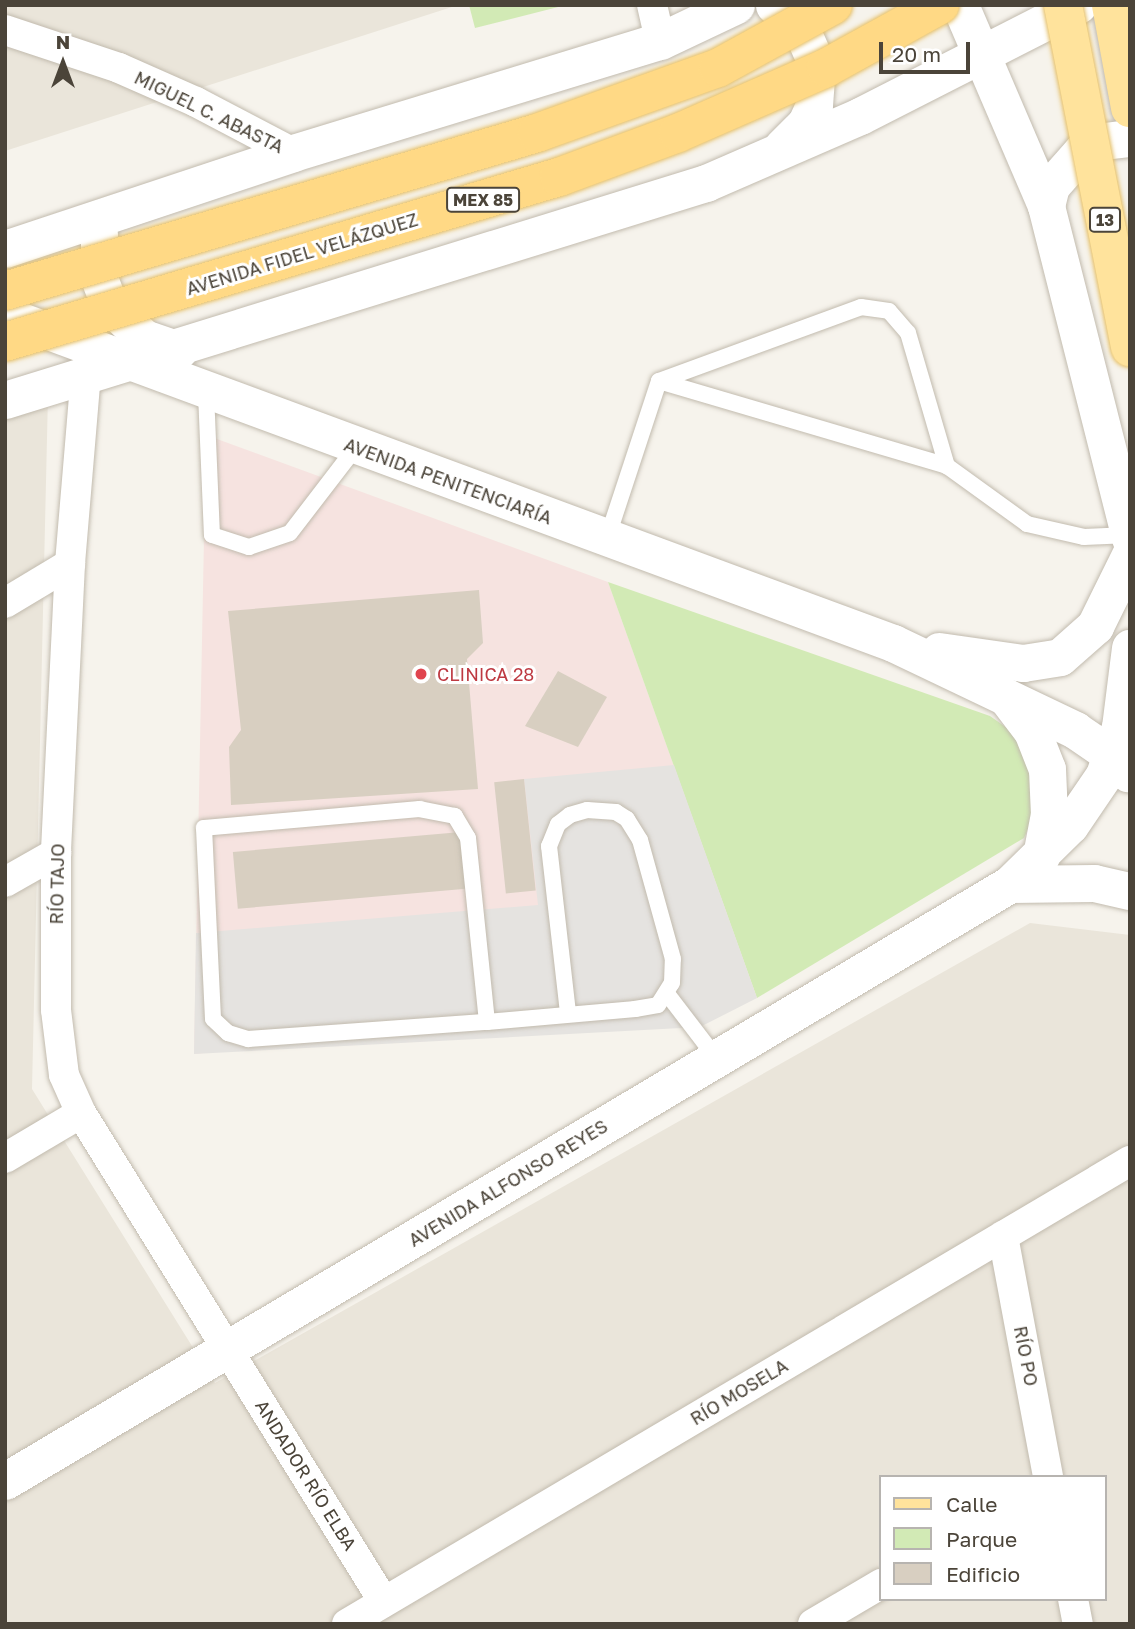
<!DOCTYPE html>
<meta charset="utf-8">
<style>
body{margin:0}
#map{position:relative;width:1135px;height:1629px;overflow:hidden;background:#f6f3ec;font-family:"Golos Text",sans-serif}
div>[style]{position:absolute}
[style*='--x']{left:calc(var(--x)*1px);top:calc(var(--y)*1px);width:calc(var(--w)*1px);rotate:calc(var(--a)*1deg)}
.residential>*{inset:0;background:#eae5da}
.medical>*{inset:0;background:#f6e3e0}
.green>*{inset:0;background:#d2eab5}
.parking>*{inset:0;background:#e5e3e0}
.building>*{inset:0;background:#d8cfc1;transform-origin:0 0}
.roads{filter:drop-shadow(0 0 2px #c2bbae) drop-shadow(0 0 2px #c2bbae)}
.service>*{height:16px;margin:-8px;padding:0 8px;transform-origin:8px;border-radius:8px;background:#fff}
.minor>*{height:30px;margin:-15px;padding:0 15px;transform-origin:15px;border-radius:15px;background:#fff}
.tertiary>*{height:37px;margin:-18.5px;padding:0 18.5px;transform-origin:18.5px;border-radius:18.5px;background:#fff}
.primary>*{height:38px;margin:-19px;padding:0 19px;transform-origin:19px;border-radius:19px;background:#ffe39c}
.bridges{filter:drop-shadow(0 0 2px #e6c16a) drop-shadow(0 0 2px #e6c16a)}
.primary-bridge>*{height:38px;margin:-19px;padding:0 19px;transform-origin:19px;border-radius:19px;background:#ffe39c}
.trunk-bridge>*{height:38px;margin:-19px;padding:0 19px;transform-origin:19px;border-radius:19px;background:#ffd985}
.dots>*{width:19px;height:19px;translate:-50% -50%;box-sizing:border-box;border:4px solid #fff;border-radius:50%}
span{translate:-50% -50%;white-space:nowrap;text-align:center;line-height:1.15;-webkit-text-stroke:6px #fff;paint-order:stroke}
.shield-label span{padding:2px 5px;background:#fff;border:2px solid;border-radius:5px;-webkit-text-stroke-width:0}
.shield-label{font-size:16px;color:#4b4439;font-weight:700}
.street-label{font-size:18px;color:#4b4439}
.health-label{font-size:18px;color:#be3a42}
.left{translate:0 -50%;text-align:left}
.frame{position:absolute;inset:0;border:7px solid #4b4439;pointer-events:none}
.legend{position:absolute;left:879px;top:1475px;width:228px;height:126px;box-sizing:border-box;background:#fff;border:2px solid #b7b4b0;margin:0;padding:9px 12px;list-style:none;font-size:21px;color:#4b4439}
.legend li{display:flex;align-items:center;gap:14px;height:35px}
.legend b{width:35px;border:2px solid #b7b4b0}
.north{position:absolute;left:28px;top:28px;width:70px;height:70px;-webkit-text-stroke:5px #fff;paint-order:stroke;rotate:0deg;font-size:19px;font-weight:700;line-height:28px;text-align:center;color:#4b4439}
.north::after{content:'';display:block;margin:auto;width:24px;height:32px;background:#4b4439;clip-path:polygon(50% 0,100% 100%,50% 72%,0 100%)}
.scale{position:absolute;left:879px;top:42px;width:91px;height:32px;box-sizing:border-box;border:4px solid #4b4439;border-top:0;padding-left:9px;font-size:21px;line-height:24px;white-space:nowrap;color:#4b4439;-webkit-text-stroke:5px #fff;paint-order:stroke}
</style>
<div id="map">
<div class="residential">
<i style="clip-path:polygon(5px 5px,458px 5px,5px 151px)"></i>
<i style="clip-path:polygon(evenodd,48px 395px,32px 1089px,215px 1383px,1030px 923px,1130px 935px,1130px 1624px,5px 1624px,5px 409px,48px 395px,881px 1477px,1105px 1477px,1105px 1599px,881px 1599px,881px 1477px)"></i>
</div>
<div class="medical">
<i style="clip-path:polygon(206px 435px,608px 582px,757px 998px,194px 1054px)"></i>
</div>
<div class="green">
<i style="clip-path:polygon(469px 5px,566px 5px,475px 28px)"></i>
<i style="clip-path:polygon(608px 582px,990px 716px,1014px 733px,1028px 750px,1039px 804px,1024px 838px,757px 998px)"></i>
</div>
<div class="parking">
<i style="clip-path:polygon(674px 765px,757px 998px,700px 1027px,194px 1054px,196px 933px,538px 905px,524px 779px)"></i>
</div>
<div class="building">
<i style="clip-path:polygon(479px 590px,483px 643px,467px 659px,478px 789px,231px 805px,229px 747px,241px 730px,228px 611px)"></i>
<i style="clip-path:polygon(558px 671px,607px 697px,578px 747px,525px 726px)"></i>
<i style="left:524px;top:779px;width:112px;height:30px;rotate:84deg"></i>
<i style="left:461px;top:832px;width:57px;height:229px;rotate:85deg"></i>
</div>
<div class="roads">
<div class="service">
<i style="--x:659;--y:381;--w:300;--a:16.4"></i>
<i style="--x:947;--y:466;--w:99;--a:35.9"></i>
<i style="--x:1027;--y:524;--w:58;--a:12.8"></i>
<i style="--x:1084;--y:537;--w:45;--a:-2.5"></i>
<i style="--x:659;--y:381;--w:215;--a:-20.1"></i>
<i style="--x:861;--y:307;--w:28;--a:8"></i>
<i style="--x:889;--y:311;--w:29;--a:49"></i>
<i style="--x:908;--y:333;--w:139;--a:73.7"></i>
<i style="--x:206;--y:393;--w:142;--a:87.6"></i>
<i style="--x:212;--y:535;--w:39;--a:18"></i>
<i style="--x:249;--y:547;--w:43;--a:-18.9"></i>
<i style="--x:290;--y:533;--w:108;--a:-52.5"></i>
<i style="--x:607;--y:539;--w:166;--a:-71.8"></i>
<i style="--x:668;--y:995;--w:81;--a:52.6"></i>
<i style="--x:487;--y:1022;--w:185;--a:-95.9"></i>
<i style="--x:468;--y:838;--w:26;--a:-121"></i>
<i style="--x:455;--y:816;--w:36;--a:-169"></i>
<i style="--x:420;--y:809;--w:217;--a:175"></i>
<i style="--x:204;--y:828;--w:191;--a:87.3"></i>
<i style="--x:213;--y:1019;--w:21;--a:43"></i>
<i style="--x:228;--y:1033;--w:21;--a:17"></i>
<i style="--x:248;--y:1039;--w:240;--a:-4.1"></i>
<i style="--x:487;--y:1022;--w:149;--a:-5"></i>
<i style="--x:635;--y:1009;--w:23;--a:-10"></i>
<i style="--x:658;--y:1005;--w:26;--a:-58"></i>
<i style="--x:672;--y:983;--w:24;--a:-88"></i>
<i style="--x:673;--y:959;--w:123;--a:-105.5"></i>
<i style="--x:640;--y:840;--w:25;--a:-122"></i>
<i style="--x:627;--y:819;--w:13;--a:-148"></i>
<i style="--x:616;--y:812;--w:29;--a:-176"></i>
<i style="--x:587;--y:810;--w:18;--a:164"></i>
<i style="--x:570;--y:815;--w:15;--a:143"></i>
<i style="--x:558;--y:824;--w:24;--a:112"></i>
<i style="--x:549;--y:846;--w:169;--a:83.5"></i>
</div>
<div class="minor">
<i style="--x:652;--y:5;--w:37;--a:77"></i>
<i style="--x:5;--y:30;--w:120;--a:18.4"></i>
<i style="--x:119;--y:68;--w:84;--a:23.8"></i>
<i style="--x:196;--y:102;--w:110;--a:27.7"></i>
<i style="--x:86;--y:373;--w:192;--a:94.8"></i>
<i style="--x:70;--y:564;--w:289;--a:92.8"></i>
<i style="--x:56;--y:853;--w:157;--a:90"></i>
<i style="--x:56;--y:1010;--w:65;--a:83"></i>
<i style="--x:64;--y:1075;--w:42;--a:65.9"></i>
<i style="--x:81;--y:1113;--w:575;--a:58.22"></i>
<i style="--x:5;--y:603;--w:76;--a:-31"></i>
<i style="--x:5;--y:882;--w:59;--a:-29.6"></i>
<i style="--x:5;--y:1158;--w:88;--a:-30.6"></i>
<i style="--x:1003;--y:1236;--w:245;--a:79.4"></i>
<i style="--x:1073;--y:1599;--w:25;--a:79"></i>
<i style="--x:347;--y:1624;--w:910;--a:-30.6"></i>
<i style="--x:813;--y:1624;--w:79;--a:-30.5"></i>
</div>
<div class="tertiary">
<i style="--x:774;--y:5;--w:36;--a:42"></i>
<i style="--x:801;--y:29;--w:39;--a:66"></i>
<i style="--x:817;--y:65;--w:40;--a:94.3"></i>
<i style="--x:814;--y:105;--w:20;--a:114"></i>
<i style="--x:806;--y:123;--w:34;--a:135"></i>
<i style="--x:960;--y:5;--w:219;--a:66.8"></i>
<i style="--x:1046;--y:206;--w:343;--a:75.8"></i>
<i style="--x:1046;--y:206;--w:21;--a:-76"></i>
<i style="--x:1051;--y:186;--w:47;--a:-48.5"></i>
<i style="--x:1082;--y:151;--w:24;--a:-24"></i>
<i style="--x:1104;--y:141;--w:26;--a:-7"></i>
<i style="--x:99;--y:234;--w:44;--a:90"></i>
<i style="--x:99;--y:278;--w:30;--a:69"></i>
<i style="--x:110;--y:306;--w:47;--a:43.3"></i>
<i style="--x:144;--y:338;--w:37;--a:19"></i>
<i style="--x:5;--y:249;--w:304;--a:-18.4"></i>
<i style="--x:293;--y:153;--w:384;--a:-17"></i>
<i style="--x:660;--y:41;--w:84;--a:-25.3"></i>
<i style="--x:5;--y:315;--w:947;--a:20.27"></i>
<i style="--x:893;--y:643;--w:202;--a:25.5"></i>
<i style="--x:1075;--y:730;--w:46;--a:34.4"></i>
<i style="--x:1113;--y:756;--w:23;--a:49"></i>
<i style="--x:5;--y:400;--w:734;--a:-17.2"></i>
<i style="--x:706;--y:183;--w:168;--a:-23.5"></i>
<i style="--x:860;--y:116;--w:245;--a:-27"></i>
<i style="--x:939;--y:651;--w:85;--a:8.1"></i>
<i style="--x:1023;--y:663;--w:37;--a:-9"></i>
<i style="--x:1060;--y:657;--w:47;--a:-41.5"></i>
<i style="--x:1095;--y:626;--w:79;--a:-63.8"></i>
<i style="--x:1006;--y:697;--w:43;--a:52.6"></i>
<i style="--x:1032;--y:731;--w:41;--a:68.5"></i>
<i style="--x:1047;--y:769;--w:45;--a:87.5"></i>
<i style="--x:1049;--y:814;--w:43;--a:100.8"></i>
<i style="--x:1010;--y:884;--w:84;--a:-0.7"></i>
<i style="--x:1094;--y:883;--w:37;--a:13"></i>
<i style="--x:5;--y:1481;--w:1169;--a:-30.71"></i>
<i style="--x:1010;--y:884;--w:84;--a:-44.5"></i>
<i style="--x:1070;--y:825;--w:60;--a:-55.8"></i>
<i style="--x:1104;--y:775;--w:51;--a:-71.6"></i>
<i style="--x:1120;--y:727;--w:80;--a:-82.8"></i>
</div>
<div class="primary">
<i style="--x:1111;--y:5;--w:105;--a:79.5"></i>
</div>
</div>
<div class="bridges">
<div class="primary-bridge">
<i style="--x:1063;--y:5;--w:349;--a:78.9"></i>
</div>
<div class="trunk-bridge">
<i style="--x:5;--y:291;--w:555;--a:-16.54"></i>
<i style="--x:537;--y:133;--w:192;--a:-19.8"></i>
<i style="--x:718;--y:68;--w:131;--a:-28.7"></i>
<i style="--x:5;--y:342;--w:578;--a:-16.59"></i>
<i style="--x:559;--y:177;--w:127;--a:-20.3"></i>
<i style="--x:678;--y:133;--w:162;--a:-23.7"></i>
<i style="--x:826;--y:68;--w:130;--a:-28.9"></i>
</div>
</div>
<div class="dots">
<i style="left:421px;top:674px;background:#e0444e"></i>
</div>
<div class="shield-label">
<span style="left:483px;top:200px">MEX 85</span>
<span style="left:1105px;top:220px">13</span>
</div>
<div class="street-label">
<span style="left:209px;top:112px;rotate:26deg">MIGUEL C. ABASTA</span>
<span style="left:302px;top:254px;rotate:-17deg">AVENIDA FIDEL VELÁZQUEZ</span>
<span style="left:448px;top:481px;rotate:20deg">AVENIDA PENITENCIARÍA</span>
<span style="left:57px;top:884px;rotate:-89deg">RÍO TAJO</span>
<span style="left:508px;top:1183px;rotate:-31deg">AVENIDA ALFONSO REYES</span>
<span style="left:1026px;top:1356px;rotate:79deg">RÍO PO</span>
<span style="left:739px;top:1392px;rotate:-31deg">RÍO MOSELA</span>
<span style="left:306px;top:1475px;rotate:58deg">ANDADOR RÍO ELBA</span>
</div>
<div class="health-label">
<span class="left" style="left:437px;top:674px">CLINICA 28</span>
</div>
<div class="frame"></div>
<ul class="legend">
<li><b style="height:9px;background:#ffe39c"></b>Calle</li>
<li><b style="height:19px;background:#d2eab5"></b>Parque</li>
<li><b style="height:19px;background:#d8cfc1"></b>Edificio</li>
</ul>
<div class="north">N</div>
<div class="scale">20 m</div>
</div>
